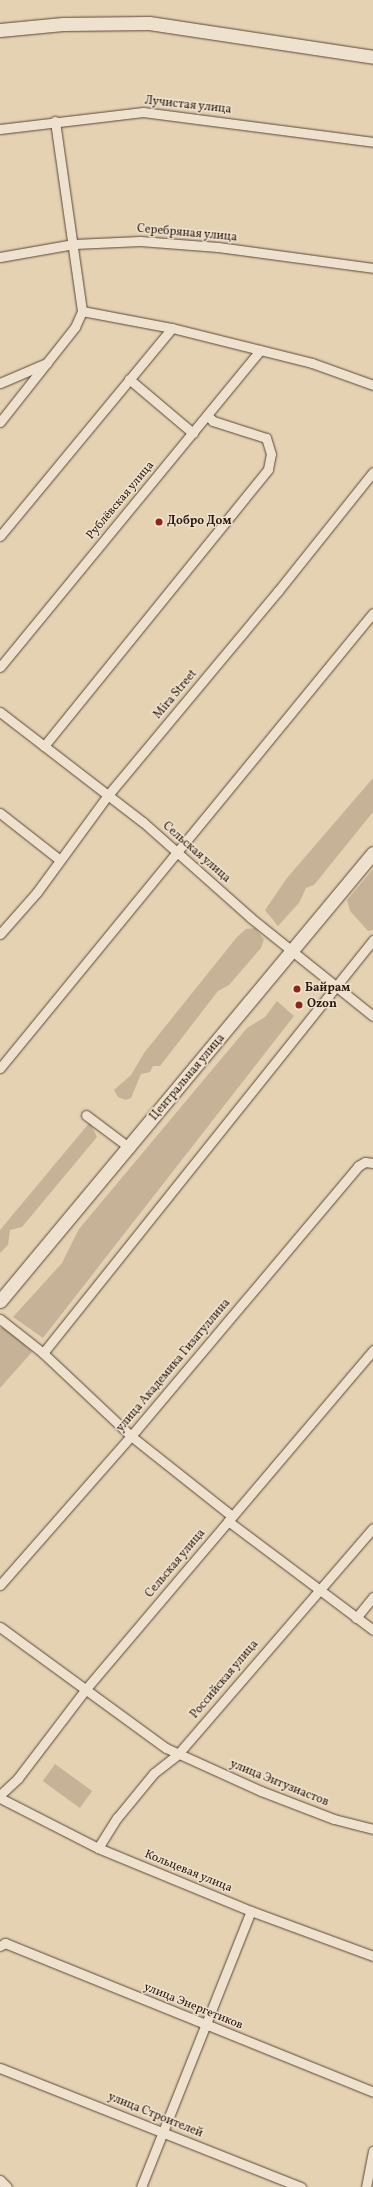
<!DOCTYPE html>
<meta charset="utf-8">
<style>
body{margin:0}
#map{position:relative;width:373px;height:2187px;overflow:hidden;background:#e5d2b3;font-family:Vollkorn,serif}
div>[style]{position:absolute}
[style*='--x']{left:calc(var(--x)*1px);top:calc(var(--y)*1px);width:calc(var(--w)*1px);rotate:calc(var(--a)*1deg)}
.green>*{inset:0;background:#c6b397;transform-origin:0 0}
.roads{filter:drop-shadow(0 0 1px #5a4737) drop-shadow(0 0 1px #5a4737)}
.street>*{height:9px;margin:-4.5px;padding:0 4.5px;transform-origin:4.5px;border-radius:4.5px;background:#eee2ce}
.secondary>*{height:13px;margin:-6.5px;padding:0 6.5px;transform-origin:6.5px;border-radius:6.5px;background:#eee2ce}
.dots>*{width:11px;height:11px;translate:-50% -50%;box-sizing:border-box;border:2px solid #eee2ce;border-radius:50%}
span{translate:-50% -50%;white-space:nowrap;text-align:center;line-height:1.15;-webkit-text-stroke:3px #eee2ce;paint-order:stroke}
.street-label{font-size:12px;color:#2c190e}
.poi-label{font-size:12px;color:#2c190e;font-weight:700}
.left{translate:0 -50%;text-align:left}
</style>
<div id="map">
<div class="green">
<i style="clip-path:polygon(373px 778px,373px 812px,314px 885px,306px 888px,299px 903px,278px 926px,265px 910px,287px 878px)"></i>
<i style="clip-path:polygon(373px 869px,373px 930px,368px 931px,350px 911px,347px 900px)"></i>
<i style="clip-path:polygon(255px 928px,264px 939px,261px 948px,229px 985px,218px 991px,160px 1066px,153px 1066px,150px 1072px,141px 1074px,131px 1098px,125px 1100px,118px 1097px,114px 1090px,131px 1075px,144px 1053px,237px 937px,246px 929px)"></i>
<i style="clip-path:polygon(277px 1001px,294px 1016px,43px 1338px,13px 1317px,62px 1263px,79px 1229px,247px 1028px,265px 1017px)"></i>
<i style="clip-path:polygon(90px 1122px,97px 1137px,22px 1227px,10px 1230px,8px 1245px,0 1253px,0 1230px)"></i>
<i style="clip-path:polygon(6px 1327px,32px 1352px,0 1388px,0 1328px)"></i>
<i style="left:55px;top:1764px;width:46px;height:21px;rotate:36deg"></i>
</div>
<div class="roads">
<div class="street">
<i style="--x:0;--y:129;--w:144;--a:-6.8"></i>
<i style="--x:143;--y:112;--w:232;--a:7.4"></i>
<i style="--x:0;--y:257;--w:75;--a:-10"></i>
<i style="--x:74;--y:244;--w:66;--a:-2.6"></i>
<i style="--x:140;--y:241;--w:78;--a:4.4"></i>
<i style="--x:218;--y:247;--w:156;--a:7.7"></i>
<i style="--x:82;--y:311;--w:92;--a:10.7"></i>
<i style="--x:172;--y:328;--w:144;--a:14"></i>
<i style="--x:312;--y:363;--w:65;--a:19.8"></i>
<i style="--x:129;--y:379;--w:84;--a:40.2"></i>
<i style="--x:0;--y:383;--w:51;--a:-23.1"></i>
<i style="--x:0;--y:422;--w:121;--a:-51.7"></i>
<i style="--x:75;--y:327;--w:17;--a:-66"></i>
<i style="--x:82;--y:311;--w:192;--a:-98.1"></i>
<i style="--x:0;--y:536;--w:270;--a:-50.4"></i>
<i style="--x:0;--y:667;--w:410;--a:-50.6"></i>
<i style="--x:0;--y:712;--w:180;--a:37.6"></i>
<i style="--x:143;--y:822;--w:144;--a:41.6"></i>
<i style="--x:251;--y:918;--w:156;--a:38.8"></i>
<i style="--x:44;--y:746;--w:356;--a:-51"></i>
<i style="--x:268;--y:469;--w:15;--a:-79"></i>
<i style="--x:271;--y:454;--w:17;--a:-107"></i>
<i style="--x:266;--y:438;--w:56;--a:-162.2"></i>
<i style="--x:213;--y:421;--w:8;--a:-135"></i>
<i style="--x:0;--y:813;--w:76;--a:38.1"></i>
<i style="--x:0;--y:934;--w:56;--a:-48.6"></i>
<i style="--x:37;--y:892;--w:120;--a:-53.8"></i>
<i style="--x:108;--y:795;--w:266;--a:-50.2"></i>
<i style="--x:278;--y:591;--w:152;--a:-51.4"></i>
<i style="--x:0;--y:1068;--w:588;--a:-50.66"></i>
<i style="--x:86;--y:1115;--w:55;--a:36.9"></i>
<i style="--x:0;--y:1319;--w:55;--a:38.3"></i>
<i style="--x:43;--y:1353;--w:121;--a:43.3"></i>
<i style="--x:131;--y:1436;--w:129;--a:38.4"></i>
<i style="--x:43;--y:1353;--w:529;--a:-51.37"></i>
<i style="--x:228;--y:1521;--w:181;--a:36.9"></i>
<i style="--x:0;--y:1585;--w:198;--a:-48.7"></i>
<i style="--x:131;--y:1436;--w:353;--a:-49.9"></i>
<i style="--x:358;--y:1166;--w:8;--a:-30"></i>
<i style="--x:365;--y:1162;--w:8;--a:7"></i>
<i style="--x:356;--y:1618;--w:27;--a:-51"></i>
<i style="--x:0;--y:1627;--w:205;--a:36.1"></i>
<i style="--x:166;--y:1748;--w:104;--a:24.4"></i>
<i style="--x:261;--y:1791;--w:78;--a:21"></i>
<i style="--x:334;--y:1819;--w:40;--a:14.4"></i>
<i style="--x:0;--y:1795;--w:25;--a:-43"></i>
<i style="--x:18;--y:1778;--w:111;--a:-52.7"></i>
<i style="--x:85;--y:1690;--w:446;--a:-49.7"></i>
<i style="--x:0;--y:1798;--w:110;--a:27"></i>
<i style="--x:98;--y:1848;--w:165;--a:22.4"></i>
<i style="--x:251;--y:1911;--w:130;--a:20.2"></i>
<i style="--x:98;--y:1848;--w:36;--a:-58"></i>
<i style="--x:117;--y:1818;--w:58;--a:-50.6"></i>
<i style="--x:154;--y:1773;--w:31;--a:-38"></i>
<i style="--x:178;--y:1754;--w:298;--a:-49.2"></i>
<i style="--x:0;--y:1946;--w:6;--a:-31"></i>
<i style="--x:5;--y:1943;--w:397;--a:22"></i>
<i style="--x:0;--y:2068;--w:324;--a:21.6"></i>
<i style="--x:0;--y:2180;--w:10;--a:45"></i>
<i style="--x:141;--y:2187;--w:297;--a:-68.3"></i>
<i style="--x:366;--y:2187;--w:37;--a:-79"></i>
</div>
<div class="secondary">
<i style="--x:0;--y:30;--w:63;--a:-5.4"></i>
<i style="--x:63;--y:24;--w:86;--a:-0.7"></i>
<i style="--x:149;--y:23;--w:227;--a:8.6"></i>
<i style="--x:0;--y:1301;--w:583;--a:-50.22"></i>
</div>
</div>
<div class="dots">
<i style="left:159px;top:522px;background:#8f2418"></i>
<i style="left:297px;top:989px;background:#8f2418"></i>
<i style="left:299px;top:1005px;background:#8f2418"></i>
</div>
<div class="street-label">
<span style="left:188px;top:106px;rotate:6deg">Лучистая улица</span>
<span style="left:187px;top:234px;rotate:5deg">Серебряная улица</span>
<span style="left:121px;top:501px;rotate:-50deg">Рублёвская улица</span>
<span style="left:176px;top:695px;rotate:-50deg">Mira Street</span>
<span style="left:196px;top:853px;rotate:41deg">Сельская улица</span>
<span style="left:188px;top:1078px;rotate:-50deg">Центральная улица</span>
<span style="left:174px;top:1366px;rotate:-50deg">улица Академика Гизатуллина</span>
<span style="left:176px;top:1564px;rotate:-50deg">Сельская улица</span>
<span style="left:225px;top:1680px;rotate:-50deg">Российская улица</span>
<span style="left:279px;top:1784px;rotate:22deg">улица Энтузиастов</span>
<span style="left:188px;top:1872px;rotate:22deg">Кольцевая улица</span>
<span style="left:193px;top:2007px;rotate:22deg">улица Энергетиков</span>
<span style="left:155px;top:2116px;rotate:22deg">улица Строителей</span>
</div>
<div class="poi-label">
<span class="left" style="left:167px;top:522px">Добро Дом</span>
<span class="left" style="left:305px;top:989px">Байрам</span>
<span class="left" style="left:307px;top:1005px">Ozon</span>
</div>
</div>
